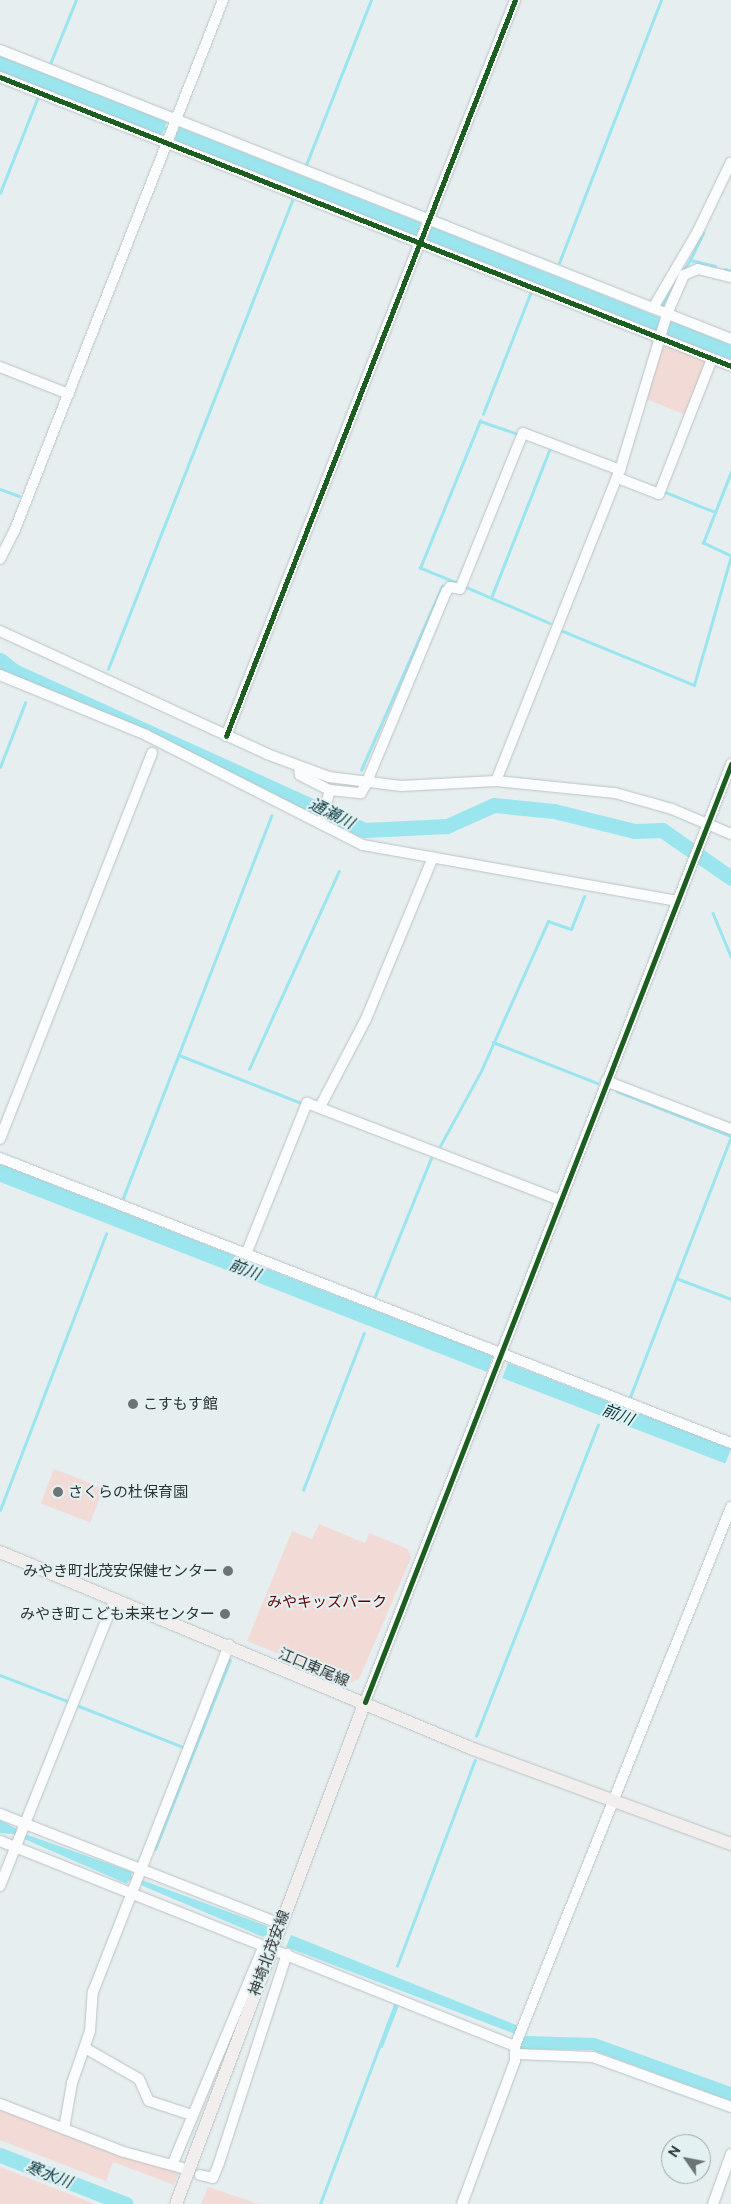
<!DOCTYPE html>
<meta charset="utf-8">
<style>
body{margin:0}
#map{position:relative;width:731px;height:2204px;overflow:hidden;background:#e6eef0;font-family:Ubuntu,"Noto Sans JP",sans-serif}
div>[style]{position:absolute}
[style*='--x']{left:calc(var(--x)*1px);top:calc(var(--y)*1px);width:calc(var(--w)*1px);rotate:calc(var(--a)*1deg)}
.green>*{inset:0;background:#f2dbd7;transform-origin:0 0}
.water>*{inset:0;background:#9be5ef;transform-origin:0 0}
.stream>*{height:2.5px;margin:-1.25px;padding:0 1.25px;transform-origin:1.25px;border-radius:1.25px;background:#9be5ef}
.river>*{height:15px;margin:-7.5px;padding:0 7.5px;transform-origin:7.5px;border-radius:7.5px;background:#9be5ef}
.roads{filter:drop-shadow(0 0 1px #bcc2c3) drop-shadow(0 0 1px #bcc2c3)}
.minor>*{height:10px;margin:-5px;padding:0 5px;transform-origin:5px;border-radius:5px;background:#fbfcfd}
.major>*{height:12px;margin:-6px;padding:0 6px;transform-origin:6px;border-radius:6px;background:#f2eeed}
.cycleway>*{height:5px;margin:-2.5px;padding:0 2.5px;transform-origin:2.5px;border-radius:2.5px;background:#1b5e20}
.dots>*{width:14px;height:14px;translate:-50% -50%;box-sizing:border-box;border:2px solid #e3f1f3;border-radius:50%}
span{translate:-50% -50%;white-space:nowrap;text-align:center;line-height:1.15;-webkit-text-stroke:4px #e3f1f3;paint-order:stroke}
.poi-label{font-size:15px;color:#2d3333}
.left{translate:0 -50%;text-align:left}
.right{translate:-100% -50%;text-align:right}
.park-label{font-size:15px;color:#620102}
.street-label{font-size:15px;color:#2d3333}
.water-label{font-size:16px;color:#073a3f;font-style:italic}
.north{position:absolute;left:661px;top:2134px;width:50px;height:50px;box-sizing:border-box;background:#e3f1f3;border:1px solid #9aa5a6;border-radius:50%;rotate:303deg;font-size:14px;font-weight:700;line-height:20px;text-align:center;color:#2d3333}
.north::after{content:'';display:block;margin:auto;width:18px;height:22px;background:#6e7475;clip-path:polygon(50% 0,100% 100%,50% 72%,0 100%)}
</style>
<div id="map">
<div class="green">
<i style="left:665px;top:343px;width:46px;height:59px;rotate:22deg"></i>
<i style="left:54px;top:1469px;width:53px;height:37px;rotate:21deg"></i>
<i style="clip-path:polygon(319px 1524px,365px 1543px,369px 1533px,408px 1549px,411px 1558px,359px 1679px,350px 1683px,247px 1641px,292px 1531px,312px 1539px)"></i>
<i style="clip-path:polygon(0 2108px,179px 2172px,174px 2185px,113px 2162px,106px 2181px,0 2140px)"></i>
<i style="clip-path:polygon(0 2167px,95px 2204px,0 2204px)"></i>
<i style="clip-path:polygon(208px 2187px,259px 2204px,201px 2204px)"></i>
</div>
<div class="water">
<i style="clip-path:polygon(0 56px,167px 122px,165px 127px,177px 132px,179px 127px,421px 223px,419px 227px,430px 231px,432px 227px,661px 318px,668px 326px,670px 321px,731px 345px,731px 361px,665px 336px,658px 328px,656px 332px,426px 241px,428px 236px,418px 232px,415px 237px,174px 141px,176px 135px,164px 130px,161px 136px,0 73px)"></i>
<i style="clip-path:polygon(0 1164px,235px 1256px,234px 1261px,250px 1267px,252px 1263px,493px 1356px,487px 1372px,246px 1278px,248px 1273px,232px 1267px,229px 1271px,0 1182px)"></i>
<i style="left:508px;top:1363px;width:239px;height:16px;rotate:21deg"></i>
<i style="clip-path:polygon(0 1820px,28px 1835px,132px 1872px,131px 1876px,267px 1926px,267px 1935px,263px 1937px,129px 1880px,127px 1884px,13px 1834px,0 1833px)"></i>
<i style="clip-path:polygon(291px 1935px,516px 2025px,523px 2040px,525px 2036px,595px 2038px,731px 2087px,731px 2101px,592px 2050px,521px 2049px,515px 2034px,286px 1947px)"></i>
</div>
<div class="stream">
<i style="--x:50;--y:64;--w:69;--a:-67.9"></i>
<i style="--x:306;--y:165;--w:177;--a:-68.5"></i>
<i style="--x:0;--y:193;--w:101;--a:-68.5"></i>
<i style="--x:690;--y:260;--w:30;--a:-64"></i>
<i style="--x:559;--y:263;--w:282;--a:-68.8"></i>
<i style="--x:725;--y:269;--w:6;--a:18"></i>
<i style="--x:662;--y:305;--w:53;--a:-58.1"></i>
<i style="--x:690;--y:260;--w:26;--a:13"></i>
<i style="--x:483;--y:414;--w:129;--a:-68.6"></i>
<i style="--x:0;--y:489;--w:20;--a:20"></i>
<i style="--x:665;--y:492;--w:54;--a:21.8"></i>
<i style="--x:457;--y:583;--w:40;--a:-158"></i>
<i style="--x:420;--y:568;--w:159;--a:-67.8"></i>
<i style="--x:480;--y:421;--w:40;--a:18.9"></i>
<i style="--x:466;--y:587;--w:91;--a:23.2"></i>
<i style="--x:491;--y:598;--w:163;--a:-68.5"></i>
<i style="--x:560;--y:630;--w:145;--a:22.3"></i>
<i style="--x:694;--y:685;--w:134;--a:-74"></i>
<i style="--x:731;--y:556;--w:31;--a:-155"></i>
<i style="--x:703;--y:543;--w:76;--a:-68.5"></i>
<i style="--x:108;--y:669;--w:503;--a:-68.54"></i>
<i style="--x:0;--y:767;--w:69;--a:-68.7"></i>
<i style="--x:361;--y:770;--w:201;--a:-66.2"></i>
<i style="--x:713;--y:913;--w:47;--a:67.3"></i>
<i style="--x:493;--y:1042;--w:112;--a:21.5"></i>
<i style="--x:179;--y:1055;--w:129;--a:21.4"></i>
<i style="--x:249;--y:1069;--w:217;--a:-65.6"></i>
<i style="--x:617;--y:1091;--w:123;--a:21.5"></i>
<i style="--x:440;--y:1146;--w:85;--a:-61.3"></i>
<i style="--x:481;--y:1071;--w:164;--a:-65.9"></i>
<i style="--x:548;--y:921;--w:24;--a:19"></i>
<i style="--x:571;--y:929;--w:35;--a:-68"></i>
<i style="--x:123;--y:1198;--w:410;--a:-68.8"></i>
<i style="--x:676;--y:1278;--w:59;--a:20.9"></i>
<i style="--x:375;--y:1296;--w:149;--a:-67.9"></i>
<i style="--x:630;--y:1397;--w:280;--a:-68.8"></i>
<i style="--x:303;--y:1490;--w:168;--a:-68.8"></i>
<i style="--x:0;--y:1510;--w:296;--a:-69"></i>
<i style="--x:0;--y:1675;--w:72;--a:21.2"></i>
<i style="--x:79;--y:1706;--w:112;--a:21.5"></i>
<i style="--x:476;--y:1736;--w:334;--a:-68.6"></i>
<i style="--x:155;--y:1849;--w:203;--a:-68.4"></i>
<i style="--x:397;--y:1966;--w:220;--a:-69.3"></i>
<i style="--x:381;--y:2046;--w:44;--a:-68.7"></i>
<i style="--x:320;--y:2204;--w:214;--a:-69.4"></i>
</div>
<div class="river">
<i style="--x:0;--y:660;--w:18;--a:38"></i>
<i style="--x:14;--y:671;--w:385;--a:24.4"></i>
<i style="--x:365;--y:830;--w:82;--a:-2.8"></i>
<i style="--x:447;--y:826;--w:51;--a:-24.1"></i>
<i style="--x:494;--y:805;--w:60;--a:5.7"></i>
<i style="--x:554;--y:811;--w:82;--a:14"></i>
<i style="--x:634;--y:831;--w:28;--a:-2"></i>
<i style="--x:662;--y:830;--w:84;--a:34.8"></i>
<i style="--x:0;--y:2155;--w:135;--a:21.3"></i>
</div>
<div class="roads">
<div class="minor">
<i style="--x:0;--y:50;--w:786;--a:21.57"></i>
<i style="--x:0;--y:77;--w:786;--a:21.57"></i>
<i style="--x:653;--y:308;--w:89;--a:-59.7"></i>
<i style="--x:698;--y:231;--w:76;--a:-64.4"></i>
<i style="--x:0;--y:367;--w:74;--a:21.4"></i>
<i style="--x:618;--y:478;--w:44;--a:21.3"></i>
<i style="--x:659;--y:494;--w:145;--a:-68.6"></i>
<i style="--x:0;--y:559;--w:30;--a:-63"></i>
<i style="--x:14;--y:532;--w:572;--a:-68.55"></i>
<i style="--x:0;--y:631;--w:294;--a:24.7"></i>
<i style="--x:267;--y:754;--w:66;--a:20.4"></i>
<i style="--x:329;--y:777;--w:73;--a:7.1"></i>
<i style="--x:401;--y:786;--w:95;--a:-3"></i>
<i style="--x:496;--y:781;--w:120;--a:5.8"></i>
<i style="--x:615;--y:793;--w:59;--a:15.7"></i>
<i style="--x:672;--y:809;--w:64;--a:23"></i>
<i style="--x:0;--y:675;--w:158;--a:22.3"></i>
<i style="--x:146;--y:735;--w:243;--a:26.9"></i>
<i style="--x:363;--y:845;--w:320;--a:10.1"></i>
<i style="--x:226;--y:736;--w:791;--a:-68.56"></i>
<i style="--x:299;--y:768;--w:7;--a:82"></i>
<i style="--x:300;--y:775;--w:34;--a:27"></i>
<i style="--x:496;--y:781;--w:335;--a:-68.3"></i>
<i style="--x:620;--y:470;--w:163;--a:-73.2"></i>
<i style="--x:667;--y:314;--w:43;--a:-66.4"></i>
<i style="--x:684;--y:275;--w:15;--a:-23"></i>
<i style="--x:698;--y:269;--w:34;--a:14"></i>
<i style="--x:322;--y:821;--w:32;--a:-76"></i>
<i style="--x:330;--y:790;--w:31;--a:6"></i>
<i style="--x:361;--y:793;--w:10;--a:-61"></i>
<i style="--x:366;--y:784;--w:208;--a:-67.4"></i>
<i style="--x:446;--y:592;--w:6;--a:-51"></i>
<i style="--x:450;--y:587;--w:10;--a:11"></i>
<i style="--x:460;--y:589;--w:168;--a:-68"></i>
<i style="--x:523;--y:433;--w:104;--a:20.9"></i>
<i style="--x:606;--y:1081;--w:134;--a:21"></i>
<i style="--x:321;--y:1105;--w:97;--a:-62.4"></i>
<i style="--x:366;--y:1019;--w:175;--a:-67.5"></i>
<i style="--x:0;--y:1139;--w:415;--a:-68.5"></i>
<i style="--x:0;--y:1158;--w:785;--a:21.3"></i>
<i style="--x:246;--y:1254;--w:163;--a:-68"></i>
<i style="--x:307;--y:1103;--w:271;--a:21"></i>
<i style="--x:365;--y:1702;--w:1007;--a:-68.68"></i>
<i style="--x:0;--y:1814;--w:301;--a:21.4"></i>
<i style="--x:0;--y:1841;--w:554;--a:21.71"></i>
<i style="--x:0;--y:1886;--w:309;--a:-68.2"></i>
<i style="--x:85;--y:2048;--w:62;--a:29.9"></i>
<i style="--x:139;--y:2079;--w:24;--a:66"></i>
<i style="--x:149;--y:2101;--w:45;--a:18"></i>
<i style="--x:516;--y:2054;--w:77;--a:2.2"></i>
<i style="--x:593;--y:2057;--w:147;--a:19.9"></i>
<i style="--x:0;--y:2104;--w:133;--a:21.2"></i>
<i style="--x:124;--y:2152;--w:60;--a:15.4"></i>
<i style="--x:64;--y:2129;--w:47;--a:-80.1"></i>
<i style="--x:72;--y:2083;--w:55;--a:-70.9"></i>
<i style="--x:90;--y:2031;--w:39;--a:-86"></i>
<i style="--x:93;--y:1992;--w:373;--a:-68.6"></i>
<i style="--x:173;--y:2163;--w:236;--a:-67.3"></i>
<i style="--x:200;--y:2175;--w:13;--a:13"></i>
<i style="--x:213;--y:2178;--w:16;--a:-68"></i>
<i style="--x:219;--y:2163;--w:220;--a:-72"></i>
<i style="--x:462;--y:2204;--w:153;--a:-69.7"></i>
<i style="--x:515;--y:2061;--w:15;--a:-90"></i>
<i style="--x:515;--y:2046;--w:581;--a:-68.16"></i>
<i style="--x:713;--y:2204;--w:53;--a:-70.2"></i>
</div>
<div class="major">
<i style="--x:0;--y:1552;--w:512;--a:22.61"></i>
<i style="--x:473;--y:1749;--w:275;--a:20.2"></i>
<i style="--x:176;--y:2204;--w:536;--a:-69.37"></i>
</div>
</div>
<div class="cycleway">
<i style="--x:0;--y:77;--w:786;--a:21.57"></i>
<i style="--x:226;--y:736;--w:791;--a:-68.56"></i>
<i style="--x:365;--y:1702;--w:1007;--a:-68.68"></i>
</div>
<div class="dots">
<i style="left:133px;top:1404px;background:#6e7475"></i>
<i style="left:58px;top:1492px;background:#6e7475"></i>
<i style="left:228px;top:1571px;background:#6e7475"></i>
<i style="left:225px;top:1614px;background:#6e7475"></i>
</div>
<div class="poi-label">
<span class="left" style="left:143px;top:1404px">こすもす館</span>
<span class="left" style="left:68px;top:1492px">さくらの杜保育園</span>
<span class="right" style="left:218px;top:1571px">みやき町北茂安保健センター</span>
<span class="right" style="left:215px;top:1614px">みやき町こども未来センター</span>
</div>
<div class="park-label">
<span style="left:327px;top:1602px">みやキッズパーク</span>
</div>
<div class="street-label">
<span style="left:314px;top:1667px;rotate:23deg">江口東尾線</span>
<span style="left:269px;top:1953px;rotate:-70deg">神埼北茂安線</span>
</div>
<div class="water-label">
<span style="left:332px;top:813px;rotate:27deg">通瀬川</span>
<span style="left:245px;top:1269px;rotate:21deg">前川</span>
<span style="left:618px;top:1414px;rotate:21deg">前川</span>
<span style="left:49px;top:2174px;rotate:21deg">寒水川</span>
</div>
<div class="north">N</div>
</div>
